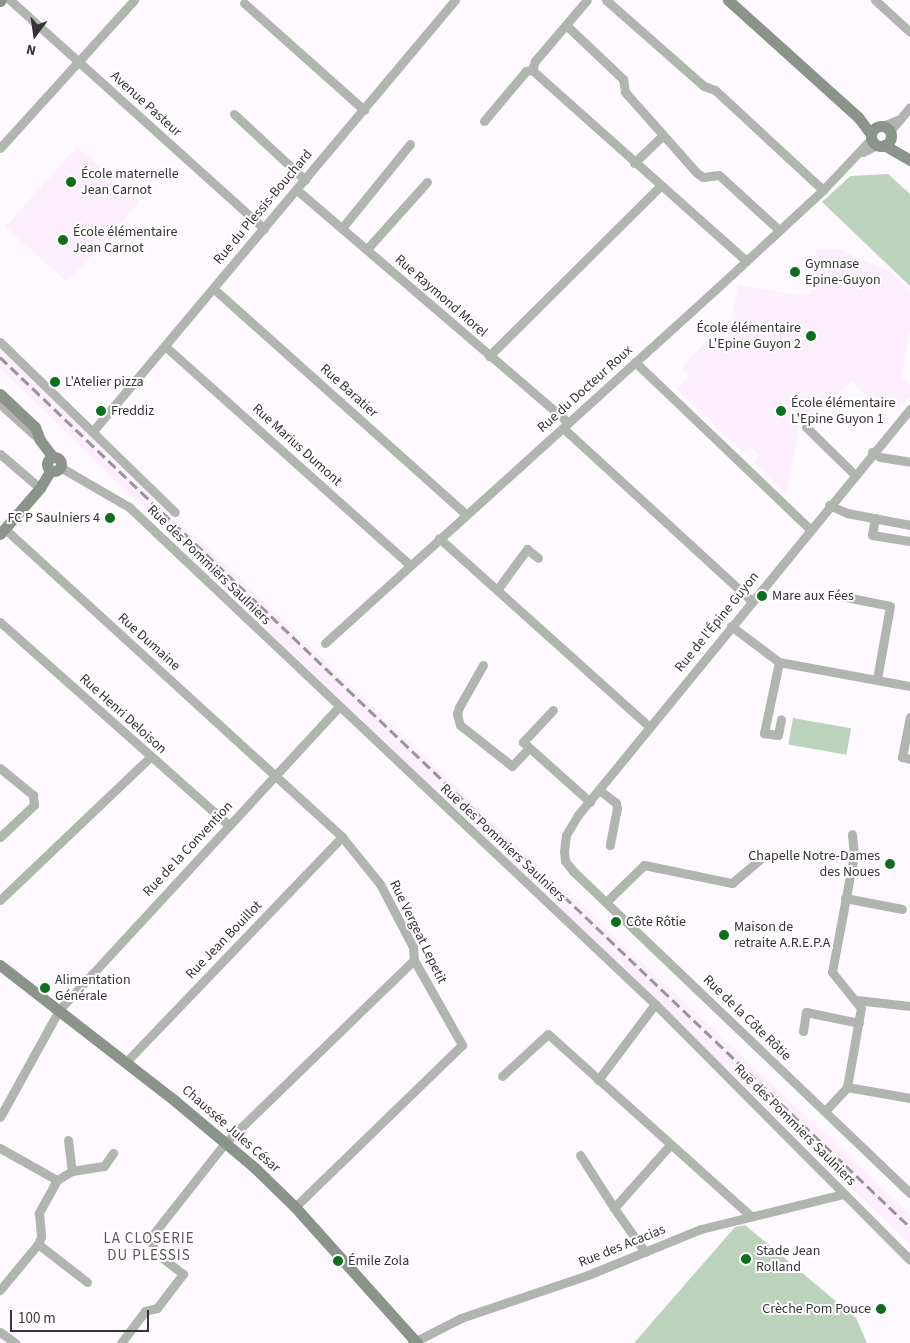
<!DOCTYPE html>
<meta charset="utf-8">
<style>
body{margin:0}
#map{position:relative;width:910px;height:1343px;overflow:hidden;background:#fef9fe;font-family:"Source Sans 3",sans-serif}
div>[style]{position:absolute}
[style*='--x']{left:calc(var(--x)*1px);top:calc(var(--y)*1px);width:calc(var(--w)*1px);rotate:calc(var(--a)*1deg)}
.built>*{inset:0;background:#fdeefe;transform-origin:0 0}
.green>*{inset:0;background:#bcd3bb;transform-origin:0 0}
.street>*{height:9px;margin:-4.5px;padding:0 4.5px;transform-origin:4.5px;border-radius:4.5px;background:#b0b5af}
.secondary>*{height:11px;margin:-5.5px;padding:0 5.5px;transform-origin:5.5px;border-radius:5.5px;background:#8b948b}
.secondary>.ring{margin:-5.5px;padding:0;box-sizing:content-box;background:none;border:11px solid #8b948b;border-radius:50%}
.rail>*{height:2.5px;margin-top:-1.25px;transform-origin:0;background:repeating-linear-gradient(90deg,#999499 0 10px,transparent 0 15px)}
.dots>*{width:14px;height:14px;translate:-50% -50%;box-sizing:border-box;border:2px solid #fff;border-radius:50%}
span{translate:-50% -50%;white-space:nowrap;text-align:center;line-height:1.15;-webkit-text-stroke:4px #fff;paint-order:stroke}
.street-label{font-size:14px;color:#373237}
.poi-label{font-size:14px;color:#373237}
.left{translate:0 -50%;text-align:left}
.right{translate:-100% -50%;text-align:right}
.neighbourhood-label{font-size:15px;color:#5c515d;letter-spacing:1px}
.north{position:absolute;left:10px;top:10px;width:50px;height:50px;-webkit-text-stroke:4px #fff;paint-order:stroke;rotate:194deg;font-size:14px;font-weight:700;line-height:20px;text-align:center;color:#373237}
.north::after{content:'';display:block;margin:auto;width:18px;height:22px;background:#373237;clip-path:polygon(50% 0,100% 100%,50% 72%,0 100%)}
.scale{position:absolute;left:10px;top:1310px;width:139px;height:22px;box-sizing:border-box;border:2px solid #373237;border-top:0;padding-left:6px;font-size:15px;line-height:18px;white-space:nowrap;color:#373237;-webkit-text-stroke:4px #fff;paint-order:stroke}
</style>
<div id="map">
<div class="built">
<i style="left:77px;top:147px;width:83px;height:107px;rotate:42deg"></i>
<i style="clip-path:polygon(817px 249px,842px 250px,891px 273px,910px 290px,910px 330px,901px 378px,910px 385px,910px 397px,899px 408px,886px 396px,873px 403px,852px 381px,799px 427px,786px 493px,754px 462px,759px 454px,749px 447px,743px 452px,677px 390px,688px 376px,682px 368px,707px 340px,728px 343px,738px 285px,800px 296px,801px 293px,810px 294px)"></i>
<i style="clip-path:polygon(0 349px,520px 848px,910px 1214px,910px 1244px,308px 669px,0 368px)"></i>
</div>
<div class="green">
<i style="clip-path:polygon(888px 174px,910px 194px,910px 286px,822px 202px,850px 176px)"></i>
<i style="left:793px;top:718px;width:59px;height:27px;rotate:10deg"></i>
<i style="clip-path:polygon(745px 1225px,856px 1318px,867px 1343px,634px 1343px,735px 1227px)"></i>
</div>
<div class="street">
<i style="--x:10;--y:0;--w:342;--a:42"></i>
<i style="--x:606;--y:0;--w:130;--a:41.3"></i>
<i style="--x:704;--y:86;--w:12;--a:20"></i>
<i style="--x:715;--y:90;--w:147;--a:42.8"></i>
<i style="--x:875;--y:0;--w:47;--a:42.4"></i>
<i style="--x:244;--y:3;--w:161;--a:41.7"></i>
<i style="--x:566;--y:25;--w:79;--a:43.5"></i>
<i style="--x:623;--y:79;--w:13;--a:81"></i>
<i style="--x:625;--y:92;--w:108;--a:48.4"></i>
<i style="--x:697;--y:173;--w:7;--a:34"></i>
<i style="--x:703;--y:177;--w:16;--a:-7"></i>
<i style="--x:719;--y:175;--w:81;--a:42.5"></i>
<i style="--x:532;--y:70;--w:287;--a:41.7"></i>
<i style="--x:532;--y:70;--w:9;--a:-72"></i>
<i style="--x:535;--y:61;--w:80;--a:-49.6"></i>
<i style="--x:234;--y:114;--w:97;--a:42.9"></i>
<i style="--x:484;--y:121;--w:65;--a:-50"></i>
<i style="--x:526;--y:71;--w:6;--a:-9"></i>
<i style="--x:883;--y:126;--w:15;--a:-23"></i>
<i style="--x:890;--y:131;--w:31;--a:-50"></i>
<i style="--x:0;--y:148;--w:200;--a:-47.8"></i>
<i style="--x:863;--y:152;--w:16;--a:-27"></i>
<i style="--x:634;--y:163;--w:40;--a:-44"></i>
<i style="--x:297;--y:190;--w:357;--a:40.6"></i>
<i style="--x:342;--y:228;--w:108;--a:-51"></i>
<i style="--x:367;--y:249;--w:90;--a:-48.2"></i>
<i style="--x:214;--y:289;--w:338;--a:41.8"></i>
<i style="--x:0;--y:342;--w:244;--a:44.2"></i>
<i style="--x:166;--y:347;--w:327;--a:41.8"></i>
<i style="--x:489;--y:356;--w:241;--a:-44.8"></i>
<i style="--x:635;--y:362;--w:242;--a:43.7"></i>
<i style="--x:0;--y:404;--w:54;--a:42"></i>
<i style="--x:910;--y:409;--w:524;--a:129.27"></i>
<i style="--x:578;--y:815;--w:23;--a:121"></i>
<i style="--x:566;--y:835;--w:16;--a:97"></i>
<i style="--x:564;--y:851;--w:10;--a:84"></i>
<i style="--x:565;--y:861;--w:13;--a:51"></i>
<i style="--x:573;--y:871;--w:466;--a:43.7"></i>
<i style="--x:806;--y:427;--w:67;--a:44.4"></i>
<i style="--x:563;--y:428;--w:256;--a:42.5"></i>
<i style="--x:93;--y:431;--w:563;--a:-49.97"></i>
<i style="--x:872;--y:452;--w:9;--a:32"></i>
<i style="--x:880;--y:457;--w:30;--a:9"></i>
<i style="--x:0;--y:454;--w:52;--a:40.4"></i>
<i style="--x:60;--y:467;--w:80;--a:30.1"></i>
<i style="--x:129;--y:507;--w:724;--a:43.38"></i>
<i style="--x:655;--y:1004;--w:361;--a:45.1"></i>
<i style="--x:829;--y:505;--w:20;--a:24"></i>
<i style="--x:847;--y:513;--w:64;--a:10.8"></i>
<i style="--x:875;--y:518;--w:17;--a:100"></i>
<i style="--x:872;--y:535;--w:38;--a:9"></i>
<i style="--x:5;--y:529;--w:457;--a:42.4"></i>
<i style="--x:342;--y:837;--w:60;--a:51"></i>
<i style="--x:380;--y:884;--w:71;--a:62.4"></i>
<i style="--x:413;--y:947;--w:13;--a:86"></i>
<i style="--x:414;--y:960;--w:98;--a:60.5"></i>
<i style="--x:462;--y:1045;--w:233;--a:135.9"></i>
<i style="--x:439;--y:538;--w:283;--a:41.9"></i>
<i style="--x:497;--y:590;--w:51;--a:-53.8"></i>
<i style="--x:527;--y:549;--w:14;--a:39"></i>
<i style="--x:831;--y:594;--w:60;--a:11.5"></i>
<i style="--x:890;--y:606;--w:74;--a:100.1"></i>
<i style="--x:0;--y:622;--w:306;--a:41.6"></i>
<i style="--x:731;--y:626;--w:60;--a:36.9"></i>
<i style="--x:779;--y:662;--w:133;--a:10.4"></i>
<i style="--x:325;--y:643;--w:526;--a:-42.15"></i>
<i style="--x:715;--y:290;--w:147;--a:-42.8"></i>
<i style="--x:823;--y:190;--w:70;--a:-46.7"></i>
<i style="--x:779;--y:662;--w:73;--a:101.9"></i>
<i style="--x:764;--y:733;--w:14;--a:8"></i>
<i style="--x:778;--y:735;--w:16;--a:-79"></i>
<i style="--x:483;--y:665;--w:48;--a:119.7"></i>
<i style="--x:459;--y:707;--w:7;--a:106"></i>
<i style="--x:457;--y:714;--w:11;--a:75"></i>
<i style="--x:460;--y:725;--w:66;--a:38.3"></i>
<i style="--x:512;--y:766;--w:25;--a:-47"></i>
<i style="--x:553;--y:710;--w:44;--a:133.2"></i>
<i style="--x:523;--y:742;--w:90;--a:41.8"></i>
<i style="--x:910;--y:717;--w:41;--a:101.3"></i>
<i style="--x:902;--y:757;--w:8;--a:14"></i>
<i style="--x:0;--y:768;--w:43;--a:39.3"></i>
<i style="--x:33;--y:795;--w:10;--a:84"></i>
<i style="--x:34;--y:805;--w:47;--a:136.7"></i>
<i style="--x:599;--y:790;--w:21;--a:37"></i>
<i style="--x:616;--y:803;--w:5;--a:79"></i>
<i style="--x:617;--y:808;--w:38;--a:101"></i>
<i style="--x:845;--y:898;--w:58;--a:10.9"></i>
<i style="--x:0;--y:900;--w:207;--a:-43.6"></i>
<i style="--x:606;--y:902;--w:53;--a:-44.2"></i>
<i style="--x:644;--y:865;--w:90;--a:11.6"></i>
<i style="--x:732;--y:883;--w:42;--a:-40.2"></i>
<i style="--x:857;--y:1000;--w:53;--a:6.5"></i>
<i style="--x:803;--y:1031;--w:19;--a:-81"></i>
<i style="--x:806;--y:1012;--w:54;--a:11.7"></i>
<i style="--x:126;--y:1062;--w:312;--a:-46.2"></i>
<i style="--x:502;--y:1076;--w:62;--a:-42.4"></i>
<i style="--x:548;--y:1034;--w:273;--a:41.9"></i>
<i style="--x:598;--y:1080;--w:95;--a:-53.1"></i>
<i style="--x:847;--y:1087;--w:64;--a:9.9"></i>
<i style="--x:825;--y:1111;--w:33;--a:-47"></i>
<i style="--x:847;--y:1087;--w:80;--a:-80"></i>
<i style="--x:861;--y:1008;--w:46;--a:-128.9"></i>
<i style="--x:832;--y:972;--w:120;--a:-79.4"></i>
<i style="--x:854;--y:854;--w:20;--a:-96"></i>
<i style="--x:0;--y:1117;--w:122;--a:-61.1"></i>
<i style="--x:59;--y:1010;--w:411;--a:-47.3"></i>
<i style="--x:68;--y:1140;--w:31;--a:83"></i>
<i style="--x:0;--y:1148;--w:65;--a:29.3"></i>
<i style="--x:57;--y:1180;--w:38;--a:119"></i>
<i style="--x:39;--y:1213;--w:24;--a:85"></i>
<i style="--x:41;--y:1237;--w:8;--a:113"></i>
<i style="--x:38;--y:1244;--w:60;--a:129.6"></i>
<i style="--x:580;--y:1155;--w:63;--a:57.3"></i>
<i style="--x:57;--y:1180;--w:17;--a:-31"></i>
<i style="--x:72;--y:1171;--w:32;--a:-9"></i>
<i style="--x:104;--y:1166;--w:16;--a:-55"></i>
<i style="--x:38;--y:1244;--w:62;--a:37.8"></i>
<i style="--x:645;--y:1252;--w:54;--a:-125.2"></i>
<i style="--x:614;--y:1208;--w:84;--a:-48.4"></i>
<i style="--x:0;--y:1332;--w:19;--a:36"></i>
<i style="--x:121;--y:1343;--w:40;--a:-53"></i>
<i style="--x:145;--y:1311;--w:12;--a:-14"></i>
<i style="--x:157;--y:1308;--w:43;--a:-52.6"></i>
<i style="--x:183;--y:1274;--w:37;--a:-142"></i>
<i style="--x:154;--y:1251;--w:14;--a:-102"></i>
<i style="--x:151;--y:1237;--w:120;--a:-51.8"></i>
<i style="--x:225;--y:1143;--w:263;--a:-44.1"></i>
<i style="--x:412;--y:1343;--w:55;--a:-27"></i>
<i style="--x:461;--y:1318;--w:134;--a:-18.7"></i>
<i style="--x:588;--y:1275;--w:122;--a:-22.2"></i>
<i style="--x:701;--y:1229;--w:147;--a:-13.8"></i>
</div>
<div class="secondary">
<i style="--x:728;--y:0;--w:175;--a:42"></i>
<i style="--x:858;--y:117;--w:21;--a:53"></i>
<i style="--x:0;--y:1;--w:1;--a:-45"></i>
<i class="ring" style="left:871px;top:126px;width:9px;height:9px"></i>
<i style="--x:884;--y:145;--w:30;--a:30"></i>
<i style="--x:0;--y:394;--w:48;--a:43.3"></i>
<i style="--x:35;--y:427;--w:14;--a:69"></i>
<i style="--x:40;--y:440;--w:21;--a:53"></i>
<i class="ring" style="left:47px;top:457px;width:3px;height:3px"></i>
<i style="--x:0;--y:534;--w:61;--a:-49"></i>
<i style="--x:40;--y:488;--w:21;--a:-59"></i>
<i style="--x:0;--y:965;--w:220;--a:37.8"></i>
<i style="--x:174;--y:1100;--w:106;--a:40"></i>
<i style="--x:255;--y:1168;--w:56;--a:44.3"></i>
<i style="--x:295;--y:1207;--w:183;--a:48.1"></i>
</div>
<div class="rail">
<i style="--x:0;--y:357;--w:1259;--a:43.71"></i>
</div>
<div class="dots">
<i style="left:71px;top:182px;background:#0d6f1d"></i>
<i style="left:63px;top:240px;background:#0d6f1d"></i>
<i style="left:795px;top:272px;background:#0d6f1d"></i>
<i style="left:811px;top:336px;background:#0d6f1d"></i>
<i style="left:55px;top:382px;background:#0d6f1d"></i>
<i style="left:101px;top:411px;background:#0d6f1d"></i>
<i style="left:781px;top:411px;background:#0d6f1d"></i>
<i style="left:110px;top:518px;background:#0d6f1d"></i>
<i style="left:762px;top:596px;background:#0d6f1d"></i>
<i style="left:890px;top:864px;background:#0d6f1d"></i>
<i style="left:616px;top:922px;background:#0d6f1d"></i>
<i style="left:724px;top:935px;background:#0d6f1d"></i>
<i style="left:45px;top:988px;background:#0d6f1d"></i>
<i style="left:746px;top:1259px;background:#0d6f1d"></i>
<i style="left:338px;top:1261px;background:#0d6f1d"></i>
<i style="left:881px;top:1309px;background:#0d6f1d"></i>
</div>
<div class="street-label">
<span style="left:146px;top:104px;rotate:42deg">Avenue Pasteur</span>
<span style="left:263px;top:207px;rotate:-50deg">Rue du Plessis-Bouchard</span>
<span style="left:441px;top:296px;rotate:41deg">Rue Raymond Morel</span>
<span style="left:585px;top:389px;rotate:-42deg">Rue du Docteur Roux</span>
<span style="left:349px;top:391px;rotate:42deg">Rue Baratier</span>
<span style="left:297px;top:445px;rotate:42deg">Rue Marius Dumont</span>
<span style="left:209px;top:565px;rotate:44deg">Rue des Pommiers Saulniers</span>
<span style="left:717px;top:622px;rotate:-51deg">Rue de l'Épine Guyon</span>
<span style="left:149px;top:642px;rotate:42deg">Rue Dumaine</span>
<span style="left:123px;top:714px;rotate:42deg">Rue Henri Deloison</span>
<span style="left:503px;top:843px;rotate:43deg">Rue des Pommiers Saulniers</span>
<span style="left:188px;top:849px;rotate:-47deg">Rue de la Convention</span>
<span style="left:418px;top:932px;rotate:64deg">Rue Vergeat Lepetit</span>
<span style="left:224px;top:940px;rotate:-46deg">Rue Jean Bouillot</span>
<span style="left:747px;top:1018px;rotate:44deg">Rue de la Côte Rôtie</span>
<span style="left:795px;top:1125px;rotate:45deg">Rue des Pommiers Saulniers</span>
<span style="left:231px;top:1129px;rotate:41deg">Chaussée Jules César</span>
<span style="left:622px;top:1246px;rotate:-22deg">Rue des Acacias</span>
</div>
<div class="poi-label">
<span class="left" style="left:81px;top:182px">École maternelle<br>Jean Carnot</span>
<span class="left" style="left:73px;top:240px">École élémentaire<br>Jean Carnot</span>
<span class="left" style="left:805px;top:272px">Gymnase<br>Epine-Guyon</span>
<span class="right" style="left:801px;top:336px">École élémentaire<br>L'Epine Guyon 2</span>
<span class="left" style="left:65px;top:382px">L'Atelier pizza</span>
<span class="left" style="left:791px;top:411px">École élémentaire<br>L'Epine Guyon 1</span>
<span class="left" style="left:111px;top:411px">Freddiz</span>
<span class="right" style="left:100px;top:518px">FC P Saulniers 4</span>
<span class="left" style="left:772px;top:596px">Mare aux Fées</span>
<span class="right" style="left:880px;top:864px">Chapelle Notre-Dames<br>des Noues</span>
<span class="left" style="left:626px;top:922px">Côte Rôtie</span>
<span class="left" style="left:734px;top:935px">Maison de<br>retraite A.R.E.P.A</span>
<span class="left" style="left:55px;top:988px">Alimentation<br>Générale</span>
<span class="left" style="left:756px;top:1259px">Stade Jean<br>Rolland</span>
<span class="left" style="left:348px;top:1261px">Émile Zola</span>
<span class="right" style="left:871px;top:1309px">Crèche Pom Pouce</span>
</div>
<div class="neighbourhood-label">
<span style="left:149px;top:1247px">LA CLOSERIE<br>DU PLESSIS</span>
</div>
<div class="north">N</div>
<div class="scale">100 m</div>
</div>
